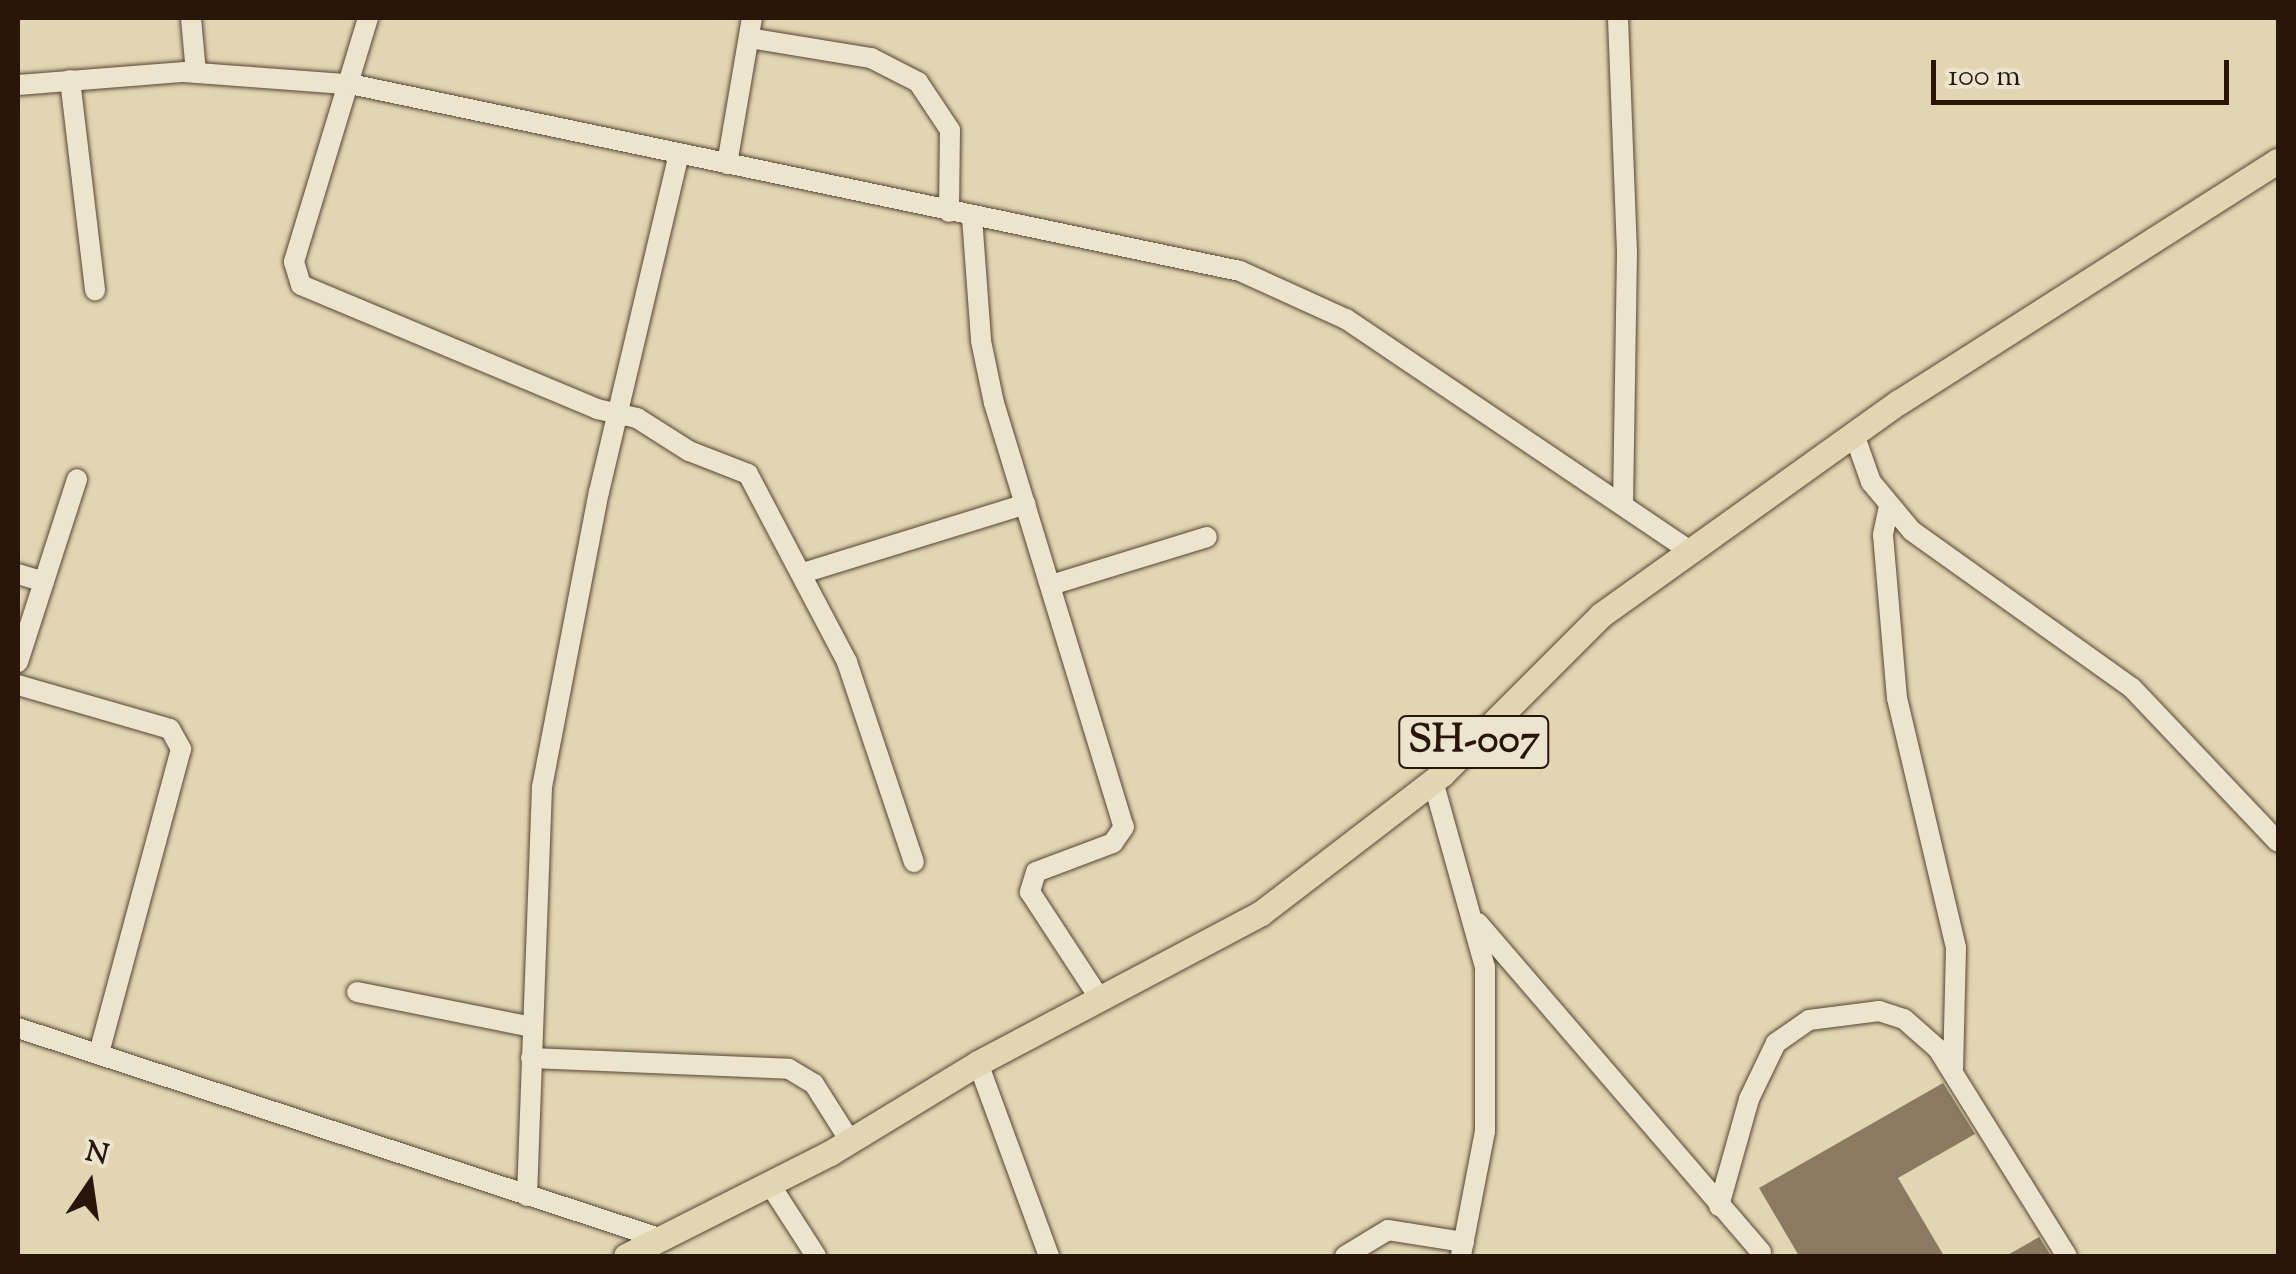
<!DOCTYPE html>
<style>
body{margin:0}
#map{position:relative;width:2296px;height:1274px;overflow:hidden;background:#e2d5b2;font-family:"Sorts Mill Goudy",serif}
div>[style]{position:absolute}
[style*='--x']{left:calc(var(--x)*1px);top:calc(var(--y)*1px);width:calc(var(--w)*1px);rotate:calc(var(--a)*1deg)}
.building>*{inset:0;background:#897a61}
.roads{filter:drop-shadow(0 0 2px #564633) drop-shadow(0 0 2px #564633)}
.minor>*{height:20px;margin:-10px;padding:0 10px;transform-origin:10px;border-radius:10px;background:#ece4cd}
.major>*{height:25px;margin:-12.5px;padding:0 12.5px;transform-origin:12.5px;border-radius:12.5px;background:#e2d5b2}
span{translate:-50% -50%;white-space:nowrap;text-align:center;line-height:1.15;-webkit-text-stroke:8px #ece4cd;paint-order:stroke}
.shield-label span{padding:2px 8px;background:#ece4cd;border:2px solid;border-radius:8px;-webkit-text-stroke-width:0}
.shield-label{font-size:40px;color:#281709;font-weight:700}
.frame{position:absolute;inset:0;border:20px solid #281709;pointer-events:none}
.north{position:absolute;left:40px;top:1134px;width:100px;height:100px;-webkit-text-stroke:8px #ece4cd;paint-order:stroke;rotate:13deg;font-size:28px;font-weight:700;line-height:40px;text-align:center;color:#281709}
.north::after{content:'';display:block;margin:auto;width:35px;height:45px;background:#281709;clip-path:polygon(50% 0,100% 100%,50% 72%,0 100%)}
.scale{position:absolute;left:1931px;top:60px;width:298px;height:45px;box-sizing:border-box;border:5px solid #281709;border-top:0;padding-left:12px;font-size:30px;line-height:35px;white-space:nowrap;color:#281709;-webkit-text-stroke:8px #ece4cd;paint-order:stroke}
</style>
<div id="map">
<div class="building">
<i style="clip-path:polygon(1943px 1083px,1975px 1134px,1898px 1178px,1944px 1256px,1799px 1256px,1759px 1188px)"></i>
<i style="clip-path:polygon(2039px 1237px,2051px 1256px,2006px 1256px)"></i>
</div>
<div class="roads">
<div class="minor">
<i style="--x:191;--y:18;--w:55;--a:84.8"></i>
<i style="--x:368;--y:18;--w:255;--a:106.9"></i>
<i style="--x:294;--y:262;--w:24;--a:73"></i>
<i style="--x:301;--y:285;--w:321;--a:22.7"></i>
<i style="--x:597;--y:409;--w:41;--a:12.7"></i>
<i style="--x:637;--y:418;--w:62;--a:32.4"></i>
<i style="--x:689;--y:451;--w:63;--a:21.3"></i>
<i style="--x:748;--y:474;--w:212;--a:62.2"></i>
<i style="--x:847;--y:662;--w:211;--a:71.5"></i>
<i style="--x:1618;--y:18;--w:234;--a:87.8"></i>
<i style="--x:1627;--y:252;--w:252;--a:90.9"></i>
<i style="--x:749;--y:38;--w:124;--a:9.3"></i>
<i style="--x:871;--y:58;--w:53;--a:27.1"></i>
<i style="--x:918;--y:82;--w:58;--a:56.3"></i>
<i style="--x:950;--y:130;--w:82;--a:90.7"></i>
<i style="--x:70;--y:80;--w:212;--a:83.2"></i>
<i style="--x:18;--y:85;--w:167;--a:-4.5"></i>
<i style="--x:184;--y:72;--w:171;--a:4.3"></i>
<i style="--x:355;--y:85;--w:904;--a:11.87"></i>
<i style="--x:1240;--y:271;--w:116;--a:24.4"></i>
<i style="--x:1346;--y:319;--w:415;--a:34"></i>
<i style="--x:727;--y:164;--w:148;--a:-80.3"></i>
<i style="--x:972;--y:217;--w:124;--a:85.8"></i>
<i style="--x:981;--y:341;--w:63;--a:78.2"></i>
<i style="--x:994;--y:403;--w:443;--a:73"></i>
<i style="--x:1124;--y:827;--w:19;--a:125"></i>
<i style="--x:1113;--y:843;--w:82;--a:159.4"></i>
<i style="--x:1036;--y:872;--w:21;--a:107"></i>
<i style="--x:1030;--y:892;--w:128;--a:56.8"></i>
<i style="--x:1854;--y:434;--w:51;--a:70.5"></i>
<i style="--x:1871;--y:482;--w:64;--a:50.1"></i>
<i style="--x:1912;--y:531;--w:270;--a:35.5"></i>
<i style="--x:2132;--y:688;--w:212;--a:46.5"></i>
<i style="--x:1889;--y:506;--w:30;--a:102"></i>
<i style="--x:1883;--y:535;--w:164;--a:85.1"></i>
<i style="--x:1897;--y:698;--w:257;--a:76.7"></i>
<i style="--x:1956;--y:948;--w:124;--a:91.4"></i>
<i style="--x:803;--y:573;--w:233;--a:-17.2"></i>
<i style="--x:18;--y:574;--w:27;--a:17"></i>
<i style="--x:1051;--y:585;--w:163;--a:-17.1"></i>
<i style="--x:18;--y:662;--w:192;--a:-72.1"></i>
<i style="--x:18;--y:685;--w:158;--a:16.1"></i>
<i style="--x:170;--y:729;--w:23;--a:61"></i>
<i style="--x:181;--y:749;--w:315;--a:105.1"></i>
<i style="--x:1433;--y:781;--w:193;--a:74.4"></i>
<i style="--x:1485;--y:967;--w:164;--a:90"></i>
<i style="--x:1485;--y:1131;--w:127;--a:100.9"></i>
<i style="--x:1478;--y:923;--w:434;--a:49.3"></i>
<i style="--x:357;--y:992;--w:178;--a:11.3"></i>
<i style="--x:18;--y:1028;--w:675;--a:18.14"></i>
<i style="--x:531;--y:1058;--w:258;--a:2.4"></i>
<i style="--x:789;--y:1069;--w:29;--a:31"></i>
<i style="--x:814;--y:1084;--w:67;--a:57.7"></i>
<i style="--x:978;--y:1063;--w:206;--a:69.8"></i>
<i style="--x:769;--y:1183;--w:87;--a:57.2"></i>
<i style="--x:527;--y:1196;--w:409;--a:-87.9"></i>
<i style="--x:542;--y:787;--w:300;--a:-79.1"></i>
<i style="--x:599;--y:492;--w:348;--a:-76.7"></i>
<i style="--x:1719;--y:1206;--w:111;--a:-74.3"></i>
<i style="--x:1749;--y:1099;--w:62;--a:-64.3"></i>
<i style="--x:1776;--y:1043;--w:40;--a:-34.9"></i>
<i style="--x:1809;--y:1020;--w:71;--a:-7.3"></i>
<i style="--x:1879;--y:1011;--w:26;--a:18"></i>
<i style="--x:1904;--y:1019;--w:45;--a:41.4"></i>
<i style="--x:1938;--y:1049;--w:244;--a:58.1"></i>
<i style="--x:1345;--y:1256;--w:50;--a:-31.2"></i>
<i style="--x:1388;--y:1230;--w:77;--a:9"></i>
</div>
<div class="major">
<i style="--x:626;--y:1256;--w:229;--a:-26.8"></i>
<i style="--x:830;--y:1153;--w:173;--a:-31.3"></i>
<i style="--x:978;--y:1063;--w:320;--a:-27.9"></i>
<i style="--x:1261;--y:913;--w:228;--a:-37.5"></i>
<i style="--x:1442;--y:774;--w:225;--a:-45"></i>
<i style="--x:1601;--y:615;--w:366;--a:-35.6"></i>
<i style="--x:1899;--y:402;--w:449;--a:-32.5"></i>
</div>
</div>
<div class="shield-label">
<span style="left:1474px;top:742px">SH-007</span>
</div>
<div class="frame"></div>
<div class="north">N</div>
<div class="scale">100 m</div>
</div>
